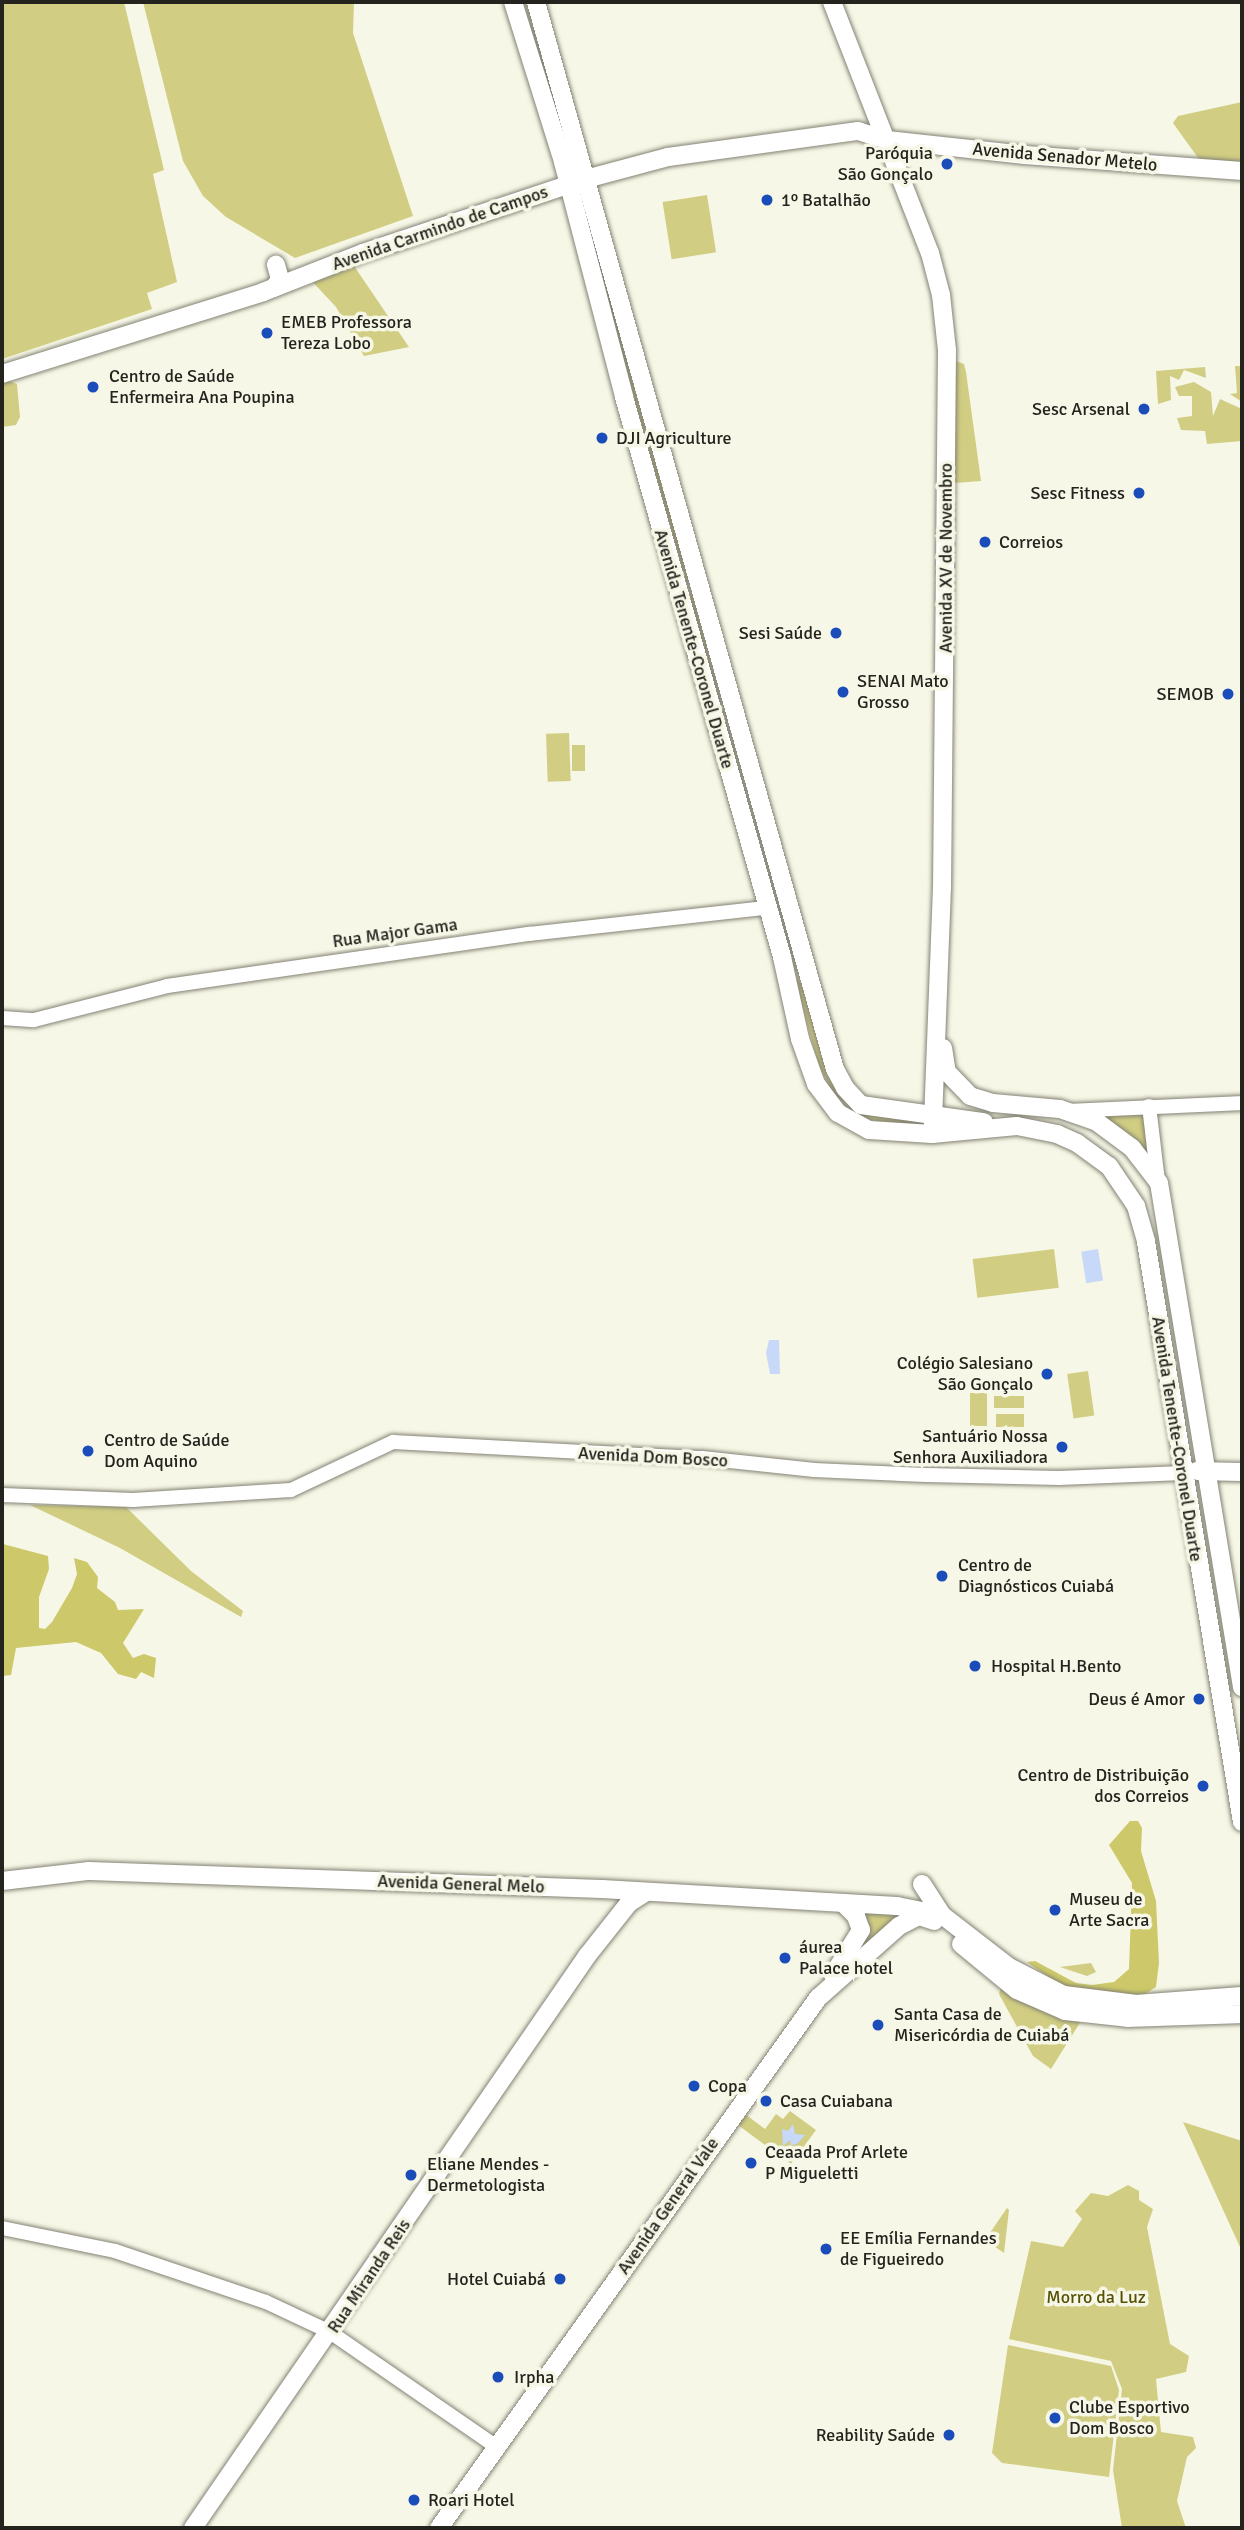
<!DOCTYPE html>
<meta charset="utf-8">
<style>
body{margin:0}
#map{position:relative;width:1244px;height:2530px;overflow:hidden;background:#f7f7e7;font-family:Signika,sans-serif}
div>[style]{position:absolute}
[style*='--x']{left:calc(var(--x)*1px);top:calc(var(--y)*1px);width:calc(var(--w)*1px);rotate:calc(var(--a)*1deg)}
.green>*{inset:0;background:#d1ce83;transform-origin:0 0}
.forest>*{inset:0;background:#cdc96a}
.water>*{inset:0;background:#c7d8f8;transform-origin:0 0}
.roads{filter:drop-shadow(0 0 2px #838274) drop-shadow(0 0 2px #838274)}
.minor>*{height:14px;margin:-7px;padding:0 7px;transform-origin:7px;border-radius:7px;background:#fff}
.major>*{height:18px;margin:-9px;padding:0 9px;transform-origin:9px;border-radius:9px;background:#fff}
.dots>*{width:19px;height:19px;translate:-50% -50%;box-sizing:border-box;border:4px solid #f7f7e7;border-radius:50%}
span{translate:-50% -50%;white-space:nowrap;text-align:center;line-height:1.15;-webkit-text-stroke:7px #f7f7e7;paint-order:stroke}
.poi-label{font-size:18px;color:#24231e}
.right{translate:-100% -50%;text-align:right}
.left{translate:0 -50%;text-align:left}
.street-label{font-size:18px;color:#24231e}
.park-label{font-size:18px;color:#555104}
.frame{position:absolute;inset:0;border:4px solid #24231e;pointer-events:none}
</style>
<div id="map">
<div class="green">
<i style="clip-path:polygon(2px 2px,124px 2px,164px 170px,153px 174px,177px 282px,147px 293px,152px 309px,2px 359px)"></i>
<i style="clip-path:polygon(143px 2px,354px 2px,353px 33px,413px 216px,295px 258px,226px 217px,203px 196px,183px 161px)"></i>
<i style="clip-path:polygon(1242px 102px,1242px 165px,1201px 162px,1173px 123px,1178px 116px)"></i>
<i style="clip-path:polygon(579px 192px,689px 581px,687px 584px,576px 194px)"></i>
<i style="left:707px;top:195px;width:58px;height:45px;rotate:81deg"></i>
<i style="clip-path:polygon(350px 260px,409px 347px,364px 356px,336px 307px,307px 276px)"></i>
<i style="clip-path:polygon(953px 360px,964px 364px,966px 372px,981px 481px,955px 483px)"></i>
<i style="clip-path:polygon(1235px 366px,1242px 366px,1242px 402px,1230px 394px,1237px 393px)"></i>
<i style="clip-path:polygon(1205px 367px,1206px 378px,1184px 370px,1179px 380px,1170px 376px,1171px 400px,1158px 404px,1156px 371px)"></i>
<i style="clip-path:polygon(9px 381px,17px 384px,20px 417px,16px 425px,2px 427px,2px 383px)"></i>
<i style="clip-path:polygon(1194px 382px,1211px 392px,1213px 416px,1220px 399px,1242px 409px,1242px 441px,1207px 444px,1205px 431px,1181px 430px,1177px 418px,1192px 416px,1192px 396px,1179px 396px,1175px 387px)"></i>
<i style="clip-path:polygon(689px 595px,693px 597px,774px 901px,687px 597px)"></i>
<i style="left:569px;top:733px;width:48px;height:23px;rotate:88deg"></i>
<i style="left:572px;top:745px;width:13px;height:26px"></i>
<i style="clip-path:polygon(794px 976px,805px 987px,836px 1087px,912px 1121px,912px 1127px,866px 1119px,834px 1094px,819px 1066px)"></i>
<i style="clip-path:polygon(1145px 1109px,1147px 1156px,1087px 1113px)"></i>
<i style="left:1054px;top:1249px;width:39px;height:82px;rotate:83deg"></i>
<i style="left:1088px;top:1371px;width:45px;height:21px;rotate:82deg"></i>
<i style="left:970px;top:1393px;width:17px;height:33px"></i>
<i style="left:1024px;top:1396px;width:12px;height:30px;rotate:90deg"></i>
<i style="left:996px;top:1414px;width:28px;height:13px"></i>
<i style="clip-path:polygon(30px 1505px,126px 1507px,191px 1571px,243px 1611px,241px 1617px,120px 1548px)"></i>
<i style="clip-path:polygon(907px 1910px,852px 1960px,858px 1912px)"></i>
<i style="clip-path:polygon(1091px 1963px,1096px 1972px,1087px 1976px,1060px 1967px)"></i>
<i style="clip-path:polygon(1001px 1988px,1081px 2021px,1051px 2069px,1033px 2056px,999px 1994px)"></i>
<i style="clip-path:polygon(790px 2111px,816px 2130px,791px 2164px,738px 2125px,745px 2114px,765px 2129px,776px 2114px,783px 2119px)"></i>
<i style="clip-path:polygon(1183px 2122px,1242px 2141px,1242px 2249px,1240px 2247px)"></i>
<i style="clip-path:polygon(1128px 2185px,1139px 2191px,1139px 2200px,1153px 2209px,1147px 2227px,1170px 2344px,1189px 2356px,1186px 2372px,1156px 2379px,1161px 2432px,1193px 2437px,1196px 2448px,1187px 2457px,1177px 2501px,1186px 2528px,1122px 2528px,1113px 2470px,1122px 2389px,1111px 2361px,1009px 2339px,1031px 2241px,1063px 2247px,1082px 2219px,1075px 2211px,1091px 2193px,1108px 2196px)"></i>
<i style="clip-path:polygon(1007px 2208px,1009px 2210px,1004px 2253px,985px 2240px)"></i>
<i style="clip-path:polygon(1008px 2345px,1111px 2366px,1119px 2390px,1109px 2477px,1002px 2463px,992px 2453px)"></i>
</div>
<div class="forest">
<i style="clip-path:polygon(3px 1544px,48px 1556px,49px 1569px,39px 1597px,39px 1628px,45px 1629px,52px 1622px,72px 1588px,77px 1574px,74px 1558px,87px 1562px,98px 1577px,97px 1588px,115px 1602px,118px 1610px,144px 1609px,123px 1643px,133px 1658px,144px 1654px,156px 1658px,154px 1678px,141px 1672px,136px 1679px,118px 1674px,101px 1653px,76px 1642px,16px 1648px,11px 1675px,2px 1676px)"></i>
<i style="clip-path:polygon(1130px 1821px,1138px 1821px,1142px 1828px,1141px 1851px,1156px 1901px,1159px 1963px,1156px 1987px,1142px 1996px,1063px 1987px,1027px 1962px,1035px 1961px,1076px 1983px,1092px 1985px,1114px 1982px,1129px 1969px,1132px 1883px,1109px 1845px)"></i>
</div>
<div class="water">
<i style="left:1098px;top:1249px;width:32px;height:17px;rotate:81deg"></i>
<i style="clip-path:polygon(769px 1340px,779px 1340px,780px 1374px,770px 1374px,766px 1353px)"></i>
<i style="clip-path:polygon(793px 2124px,795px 2134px,805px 2135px,798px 2143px,791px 2146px,790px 2140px,783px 2146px,782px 2129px,788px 2131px)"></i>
</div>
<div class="roads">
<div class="minor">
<i style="--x:2;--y:1018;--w:32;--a:4"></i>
<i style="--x:34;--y:1020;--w:137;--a:-14.3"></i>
<i style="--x:167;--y:986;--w:112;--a:-8.2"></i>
<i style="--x:278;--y:970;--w:254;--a:-8.2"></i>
<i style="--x:529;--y:934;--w:238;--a:-6.3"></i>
<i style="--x:1149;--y:1106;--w:77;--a:83.2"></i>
<i style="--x:1069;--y:1111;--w:173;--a:-2.6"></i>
<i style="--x:2;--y:1495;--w:131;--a:2.2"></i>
<i style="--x:133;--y:1500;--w:158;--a:-3.6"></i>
<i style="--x:291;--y:1490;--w:113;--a:-25.2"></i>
<i style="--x:393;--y:1442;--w:309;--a:3"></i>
<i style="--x:702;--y:1458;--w:113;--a:6.1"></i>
<i style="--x:814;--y:1470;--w:112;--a:2.6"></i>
<i style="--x:926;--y:1475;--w:133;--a:1.3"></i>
<i style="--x:1059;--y:1478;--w:124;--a:-2.3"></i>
<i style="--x:2;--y:2228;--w:115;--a:11.5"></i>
<i style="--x:115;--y:2251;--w:159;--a:18.7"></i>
<i style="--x:266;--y:2302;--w:71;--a:25.1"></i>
<i style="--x:330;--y:2332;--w:204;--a:34.6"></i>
</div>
<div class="major">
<i style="--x:513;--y:2;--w:168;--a:72.6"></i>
<i style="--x:563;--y:162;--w:243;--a:75.4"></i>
<i style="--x:624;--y:397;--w:582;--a:74.24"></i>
<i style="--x:782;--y:957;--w:84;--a:77.6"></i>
<i style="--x:800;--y:1039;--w:48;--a:70.4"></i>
<i style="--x:816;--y:1084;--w:36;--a:53"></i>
<i style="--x:838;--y:1113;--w:35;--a:29"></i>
<i style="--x:869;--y:1130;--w:63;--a:3.6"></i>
<i style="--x:932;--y:1134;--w:85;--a:-5.4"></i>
<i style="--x:1017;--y:1126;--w:41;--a:11.3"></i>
<i style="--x:1057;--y:1134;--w:22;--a:24"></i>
<i style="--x:1077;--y:1143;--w:39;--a:36"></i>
<i style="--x:1109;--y:1166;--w:48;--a:56"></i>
<i style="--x:1136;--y:1206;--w:37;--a:74"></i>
<i style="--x:1146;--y:1242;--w:588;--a:80.6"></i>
<i style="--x:536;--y:2;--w:1108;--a:74.35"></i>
<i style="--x:835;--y:1069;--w:21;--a:62"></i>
<i style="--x:845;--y:1088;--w:23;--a:47"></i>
<i style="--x:861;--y:1105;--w:124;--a:7.9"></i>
<i style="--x:832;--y:2;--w:269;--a:68.7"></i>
<i style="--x:930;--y:253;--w:43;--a:75.3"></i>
<i style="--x:941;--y:295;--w:55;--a:83.8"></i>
<i style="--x:947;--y:350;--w:537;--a:90.53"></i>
<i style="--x:942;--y:887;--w:239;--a:92.2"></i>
<i style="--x:274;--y:288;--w:11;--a:-56"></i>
<i style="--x:280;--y:279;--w:15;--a:-106"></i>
<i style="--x:2;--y:374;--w:274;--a:-17.4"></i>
<i style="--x:263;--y:292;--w:107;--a:-21.3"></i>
<i style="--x:363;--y:253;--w:231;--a:-18.4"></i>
<i style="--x:582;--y:180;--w:89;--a:-15"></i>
<i style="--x:668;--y:157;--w:192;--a:-7.8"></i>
<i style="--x:858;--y:131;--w:30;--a:17"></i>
<i style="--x:887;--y:140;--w:139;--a:6.2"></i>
<i style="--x:1025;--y:155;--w:218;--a:4.2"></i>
<i style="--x:943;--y:1048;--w:24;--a:81"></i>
<i style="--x:947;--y:1072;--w:33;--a:46"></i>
<i style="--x:970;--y:1096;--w:24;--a:17"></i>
<i style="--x:993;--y:1103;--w:67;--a:5.1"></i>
<i style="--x:1060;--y:1109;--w:39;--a:19"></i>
<i style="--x:1097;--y:1122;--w:44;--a:36.6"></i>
<i style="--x:1132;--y:1148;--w:44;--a:52.4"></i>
<i style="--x:1159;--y:1183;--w:511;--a:80.65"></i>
<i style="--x:1197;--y:1471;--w:45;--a:1.3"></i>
<i style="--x:2;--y:1881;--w:88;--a:-6.6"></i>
<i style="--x:89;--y:1871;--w:513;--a:2.01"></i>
<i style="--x:602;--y:1889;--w:295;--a:3.3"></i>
<i style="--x:897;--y:1906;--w:46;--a:11.3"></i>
<i style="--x:942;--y:1915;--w:85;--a:37.8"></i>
<i style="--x:1009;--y:1967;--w:62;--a:27"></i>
<i style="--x:1064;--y:1995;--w:73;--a:7.1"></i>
<i style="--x:1136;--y:2004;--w:106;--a:-4.3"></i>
<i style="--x:922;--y:1884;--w:37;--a:57"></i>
<i style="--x:961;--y:1944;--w:72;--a:39.4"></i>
<i style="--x:1017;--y:1990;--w:52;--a:23.6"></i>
<i style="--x:1065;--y:2011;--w:63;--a:6.3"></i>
<i style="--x:1128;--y:2018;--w:114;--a:-2"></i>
<i style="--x:833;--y:1975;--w:53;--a:-58.1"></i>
<i style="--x:861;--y:1930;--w:15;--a:-110"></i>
<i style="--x:856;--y:1916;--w:16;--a:-135"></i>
<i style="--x:193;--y:2528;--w:695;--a:-55.44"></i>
<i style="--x:587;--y:1956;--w:68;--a:-51.6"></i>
<i style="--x:629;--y:1903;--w:20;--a:-33"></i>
<i style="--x:439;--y:2528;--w:652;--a:-54.43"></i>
<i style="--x:818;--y:1998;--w:108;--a:-41.6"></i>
<i style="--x:899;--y:1926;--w:22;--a:-27"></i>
<i style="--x:919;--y:1916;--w:16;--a:18"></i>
</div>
</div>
<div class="dots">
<i style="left:947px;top:164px;background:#1b4dba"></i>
<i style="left:767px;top:200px;background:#1b4dba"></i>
<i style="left:267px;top:333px;background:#1b4dba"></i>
<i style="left:93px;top:387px;background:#1b4dba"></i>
<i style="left:1144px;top:409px;background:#1b4dba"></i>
<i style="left:602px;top:438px;background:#1b4dba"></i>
<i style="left:1139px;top:493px;background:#1b4dba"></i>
<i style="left:985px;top:542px;background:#1b4dba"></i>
<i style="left:836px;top:633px;background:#1b4dba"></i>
<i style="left:843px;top:692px;background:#1b4dba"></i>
<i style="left:1228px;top:694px;background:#1b4dba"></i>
<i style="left:1047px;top:1374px;background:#1b4dba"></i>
<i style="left:1062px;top:1447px;background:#1b4dba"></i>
<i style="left:88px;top:1451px;background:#1b4dba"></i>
<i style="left:942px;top:1576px;background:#1b4dba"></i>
<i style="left:975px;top:1666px;background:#1b4dba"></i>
<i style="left:1199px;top:1699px;background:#1b4dba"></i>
<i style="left:1203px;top:1786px;background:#1b4dba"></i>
<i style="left:1055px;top:1910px;background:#1b4dba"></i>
<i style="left:785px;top:1958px;background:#1b4dba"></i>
<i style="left:878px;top:2025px;background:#1b4dba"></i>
<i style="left:694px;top:2086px;background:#1b4dba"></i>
<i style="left:766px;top:2101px;background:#1b4dba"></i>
<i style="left:751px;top:2163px;background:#1b4dba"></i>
<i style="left:411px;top:2175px;background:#1b4dba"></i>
<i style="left:826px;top:2249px;background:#1b4dba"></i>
<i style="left:560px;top:2279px;background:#1b4dba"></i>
<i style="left:498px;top:2377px;background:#1b4dba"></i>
<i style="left:1055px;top:2418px;background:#1b4dba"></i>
<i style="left:949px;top:2435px;background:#1b4dba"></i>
<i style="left:414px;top:2500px;background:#1b4dba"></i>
</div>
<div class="poi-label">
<span class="right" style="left:933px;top:164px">Paróquia<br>São Gonçalo</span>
<span class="left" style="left:781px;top:200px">1º Batalhão</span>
<span class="left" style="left:281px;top:333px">EMEB Professora<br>Tereza Lobo</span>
<span class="left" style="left:109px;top:387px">Centro de Saúde<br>Enfermeira Ana Poupina</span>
<span class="right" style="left:1130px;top:409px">Sesc Arsenal</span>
<span class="left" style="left:616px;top:438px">DJI Agriculture</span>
<span class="right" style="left:1125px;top:493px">Sesc Fitness</span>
<span class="left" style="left:999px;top:542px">Correios</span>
<span class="right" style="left:822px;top:633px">Sesi Saúde</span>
<span class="left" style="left:857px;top:692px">SENAI Mato<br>Grosso</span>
<span class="right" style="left:1214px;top:694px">SEMOB</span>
<span class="right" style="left:1033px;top:1374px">Colégio Salesiano<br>São Gonçalo</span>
<span class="right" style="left:1048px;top:1447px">Santuário Nossa<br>Senhora Auxiliadora</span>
<span class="left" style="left:104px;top:1451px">Centro de Saúde<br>Dom Aquino</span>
<span class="left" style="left:958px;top:1576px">Centro de<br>Diagnósticos Cuiabá</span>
<span class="left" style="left:991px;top:1666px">Hospital H.Bento</span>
<span class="right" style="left:1185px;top:1699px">Deus é Amor</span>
<span class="right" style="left:1189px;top:1786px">Centro de Distribuição<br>dos Correios</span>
<span class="left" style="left:1069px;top:1910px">Museu de<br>Arte Sacra</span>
<span class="left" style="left:799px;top:1958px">áurea<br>Palace hotel</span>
<span class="left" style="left:894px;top:2025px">Santa Casa de<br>Misericórdia de Cuiabá</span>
<span class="left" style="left:708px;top:2086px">Copa</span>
<span class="left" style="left:780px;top:2101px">Casa Cuiabana</span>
<span class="left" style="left:765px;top:2163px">Ceaada Prof Arlete<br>P Migueletti</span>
<span class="left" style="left:427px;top:2175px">Eliane Mendes -<br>Dermetologista</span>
<span class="left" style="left:840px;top:2249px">EE Emília Fernandes<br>de Figueiredo</span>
<span class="right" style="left:546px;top:2279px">Hotel Cuiabá</span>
<span class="left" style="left:514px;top:2377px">Irpha</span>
<span class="left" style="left:1069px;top:2418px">Clube Esportivo<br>Dom Bosco</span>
<span class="right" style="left:935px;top:2435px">Reability Saúde</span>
<span class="left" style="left:428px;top:2500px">Roari Hotel</span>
</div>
<div class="street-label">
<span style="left:1065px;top:157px;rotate:5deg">Avenida Senador Metelo</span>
<span style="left:440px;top:228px;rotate:-19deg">Avenida Carmindo de Campos</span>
<span style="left:946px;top:558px;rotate:-90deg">Avenida XV de Novembro</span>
<span style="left:694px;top:649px;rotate:74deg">Avenida Tenente-Coronel Duarte</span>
<span style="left:395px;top:933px;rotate:-8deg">Rua Major Gama</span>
<span style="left:1177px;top:1439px;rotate:81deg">Avenida Tenente-Coronel Duarte</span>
<span style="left:653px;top:1457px;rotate:3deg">Avenida Dom Bosco</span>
<span style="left:461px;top:1884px;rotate:2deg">Avenida General Melo</span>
<span style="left:668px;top:2206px;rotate:-55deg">Avenida General Vale</span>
<span style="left:369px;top:2276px;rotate:-56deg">Rua Miranda Reis</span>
</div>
<div class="park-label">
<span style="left:1096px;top:2297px">Morro da Luz</span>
</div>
<div class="frame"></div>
</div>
